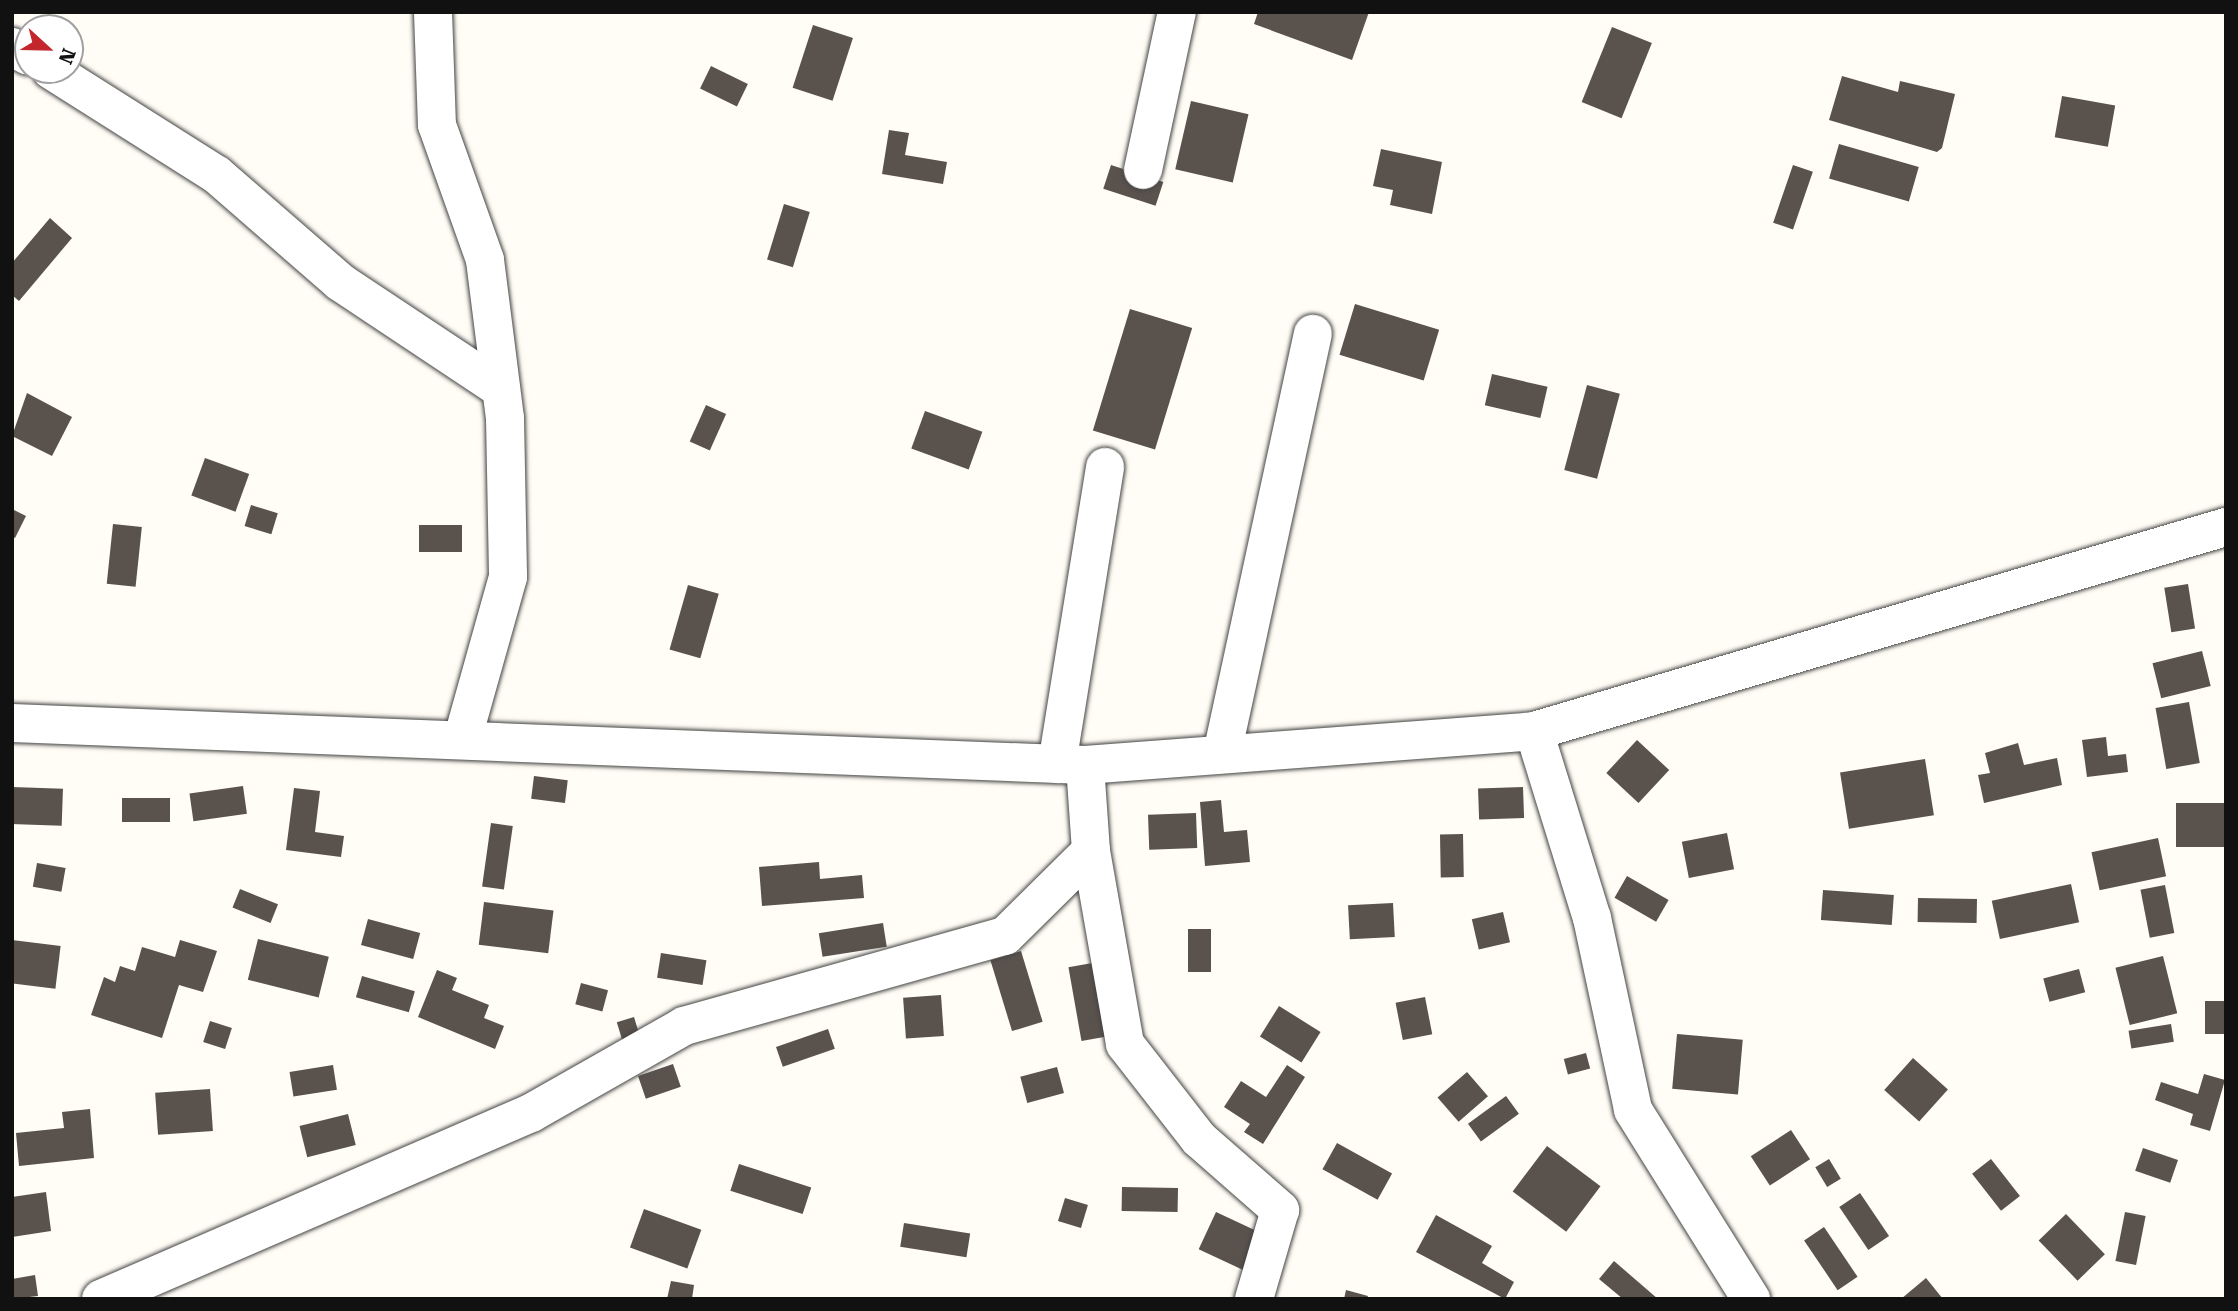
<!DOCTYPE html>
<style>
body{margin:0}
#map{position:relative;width:2238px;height:1311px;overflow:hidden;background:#fffdf5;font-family:"Roboto Serif",serif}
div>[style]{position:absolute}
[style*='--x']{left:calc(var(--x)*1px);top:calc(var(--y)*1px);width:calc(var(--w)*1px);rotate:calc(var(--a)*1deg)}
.building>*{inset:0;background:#5a524d;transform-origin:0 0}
.roads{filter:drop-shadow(0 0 2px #444) drop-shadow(0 0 2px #444)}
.street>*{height:38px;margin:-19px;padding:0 19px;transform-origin:19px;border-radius:19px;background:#fff}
span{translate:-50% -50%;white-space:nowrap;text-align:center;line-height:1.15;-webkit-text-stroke:7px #fff;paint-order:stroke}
.frame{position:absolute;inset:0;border:14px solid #111;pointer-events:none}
.north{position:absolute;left:14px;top:14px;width:70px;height:70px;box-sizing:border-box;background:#fff;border:2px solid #a0a0a0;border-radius:50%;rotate:112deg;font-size:19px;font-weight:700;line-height:28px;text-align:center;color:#111}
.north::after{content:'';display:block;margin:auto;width:24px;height:32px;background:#c4262e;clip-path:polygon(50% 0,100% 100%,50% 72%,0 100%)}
</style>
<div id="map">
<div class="building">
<i style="clip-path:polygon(1258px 12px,1369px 12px,1352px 60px,1254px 24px)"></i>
<i style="left:813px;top:25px;width:42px;height:66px;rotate:18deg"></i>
<i style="left:1612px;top:27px;width:43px;height:81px;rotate:22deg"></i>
<i style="left:711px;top:66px;width:41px;height:25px;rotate:26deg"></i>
<i style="clip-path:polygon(1842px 76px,1898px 92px,1900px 81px,1955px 94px,1942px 148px,1937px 152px,1829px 120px)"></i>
<i style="left:2062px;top:96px;width:54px;height:42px;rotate:10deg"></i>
<i style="left:1191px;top:101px;width:59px;height:70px;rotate:13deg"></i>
<i style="clip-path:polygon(889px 130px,909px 133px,905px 155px,947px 162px,943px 184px,882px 174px)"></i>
<i style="left:1839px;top:144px;width:83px;height:36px;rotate:16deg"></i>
<i style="clip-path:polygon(1381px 149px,1442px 162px,1432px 214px,1390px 205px,1393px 190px,1373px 186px)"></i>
<i style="left:1111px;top:165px;width:55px;height:25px;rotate:18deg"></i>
<i style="left:1793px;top:165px;width:21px;height:61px;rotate:19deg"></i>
<i style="left:784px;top:204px;width:27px;height:58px;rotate:17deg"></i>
<i style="clip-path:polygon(50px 218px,72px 238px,19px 301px,12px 295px,12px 263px)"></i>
<i style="left:1355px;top:304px;width:88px;height:53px;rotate:17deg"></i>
<i style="left:1130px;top:309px;width:65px;height:127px;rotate:17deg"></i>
<i style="left:1492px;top:374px;width:57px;height:32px;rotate:13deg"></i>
<i style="left:1587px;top:385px;width:34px;height:88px;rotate:15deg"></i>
<i style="clip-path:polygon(27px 393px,72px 417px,52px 456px,12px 436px)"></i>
<i style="left:706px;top:405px;width:22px;height:40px;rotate:24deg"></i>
<i style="left:925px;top:411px;width:61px;height:40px;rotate:20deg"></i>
<i style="left:205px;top:458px;width:47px;height:40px;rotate:20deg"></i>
<i style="left:251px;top:505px;width:28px;height:22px;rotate:17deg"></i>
<i style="clip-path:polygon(12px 509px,26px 516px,15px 538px,12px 537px)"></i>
<i style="left:113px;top:524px;width:29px;height:60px;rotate:6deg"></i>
<i style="left:419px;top:525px;width:43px;height:27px"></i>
<i style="left:2188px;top:584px;width:45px;height:24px;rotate:81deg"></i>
<i style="left:688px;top:585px;width:32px;height:67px;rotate:16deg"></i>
<i style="left:2202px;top:651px;width:36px;height:51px;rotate:76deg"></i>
<i style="left:2189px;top:702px;width:62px;height:34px;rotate:80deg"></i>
<i style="clip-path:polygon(2106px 737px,2108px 756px,2126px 754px,2128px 772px,2087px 777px,2082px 740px)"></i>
<i style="left:1637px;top:740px;width:44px;height:45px;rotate:43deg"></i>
<i style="clip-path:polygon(2018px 743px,2024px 765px,2057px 758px,2062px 785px,1984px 803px,1978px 775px,1990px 773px,1985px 753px)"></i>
<i style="left:1925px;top:759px;width:57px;height:86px;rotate:81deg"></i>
<i style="left:534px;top:776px;width:34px;height:23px;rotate:7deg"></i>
<i style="left:243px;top:786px;width:28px;height:54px;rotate:82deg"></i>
<i style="left:12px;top:787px;width:51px;height:37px;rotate:2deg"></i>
<i style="left:1523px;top:787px;width:31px;height:45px;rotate:88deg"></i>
<i style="clip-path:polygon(294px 788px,320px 791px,315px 832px,344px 836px,341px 857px,286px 850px)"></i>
<i style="left:122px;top:798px;width:48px;height:24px"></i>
<i style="clip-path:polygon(1221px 800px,1224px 832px,1247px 830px,1250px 862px,1205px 866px,1200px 802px)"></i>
<i style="left:2226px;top:803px;width:44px;height:50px;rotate:90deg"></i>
<i style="left:1196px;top:813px;width:35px;height:48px;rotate:88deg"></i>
<i style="left:491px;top:823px;width:22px;height:64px;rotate:8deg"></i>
<i style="left:1727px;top:833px;width:37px;height:46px;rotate:79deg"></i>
<i style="left:1463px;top:834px;width:43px;height:23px;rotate:89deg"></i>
<i style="left:2158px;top:838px;width:39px;height:68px;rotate:78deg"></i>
<i style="clip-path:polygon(819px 862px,820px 879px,862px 875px,864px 898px,762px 906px,759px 867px)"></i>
<i style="left:37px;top:863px;width:29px;height:24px;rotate:10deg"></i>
<i style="left:1627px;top:876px;width:48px;height:25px;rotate:30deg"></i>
<i style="left:2071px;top:884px;width:39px;height:81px;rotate:78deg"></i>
<i style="left:2165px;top:885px;width:49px;height:25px;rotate:79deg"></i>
<i style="left:240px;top:889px;width:41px;height:20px;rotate:22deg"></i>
<i style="left:1823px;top:890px;width:71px;height:30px;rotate:4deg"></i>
<i style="left:1918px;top:898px;width:59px;height:24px;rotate:1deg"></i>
<i style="left:484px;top:902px;width:70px;height:43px;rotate:7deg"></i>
<i style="left:1393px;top:903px;width:34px;height:45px;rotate:87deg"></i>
<i style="left:1503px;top:912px;width:31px;height:32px;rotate:77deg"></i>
<i style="left:368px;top:919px;width:54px;height:27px;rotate:15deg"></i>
<i style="left:883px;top:923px;width:24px;height:65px;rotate:81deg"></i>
<i style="left:1188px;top:929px;width:23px;height:43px"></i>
<i style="left:258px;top:939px;width:73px;height:42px;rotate:14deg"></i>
<i style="left:12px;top:940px;width:49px;height:43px;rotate:7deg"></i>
<i style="clip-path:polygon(180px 940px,217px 951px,203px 992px,179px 985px,162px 1038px,91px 1015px,104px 977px,115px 982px,120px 966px,135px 971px,142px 947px,175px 957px)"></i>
<i style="left:1021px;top:951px;width:74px;height:32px;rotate:73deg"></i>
<i style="left:661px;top:953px;width:46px;height:25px;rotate:9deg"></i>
<i style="left:2163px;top:956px;width:59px;height:49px;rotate:76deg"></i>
<i style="left:1098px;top:962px;width:75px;height:30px;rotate:80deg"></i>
<i style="left:2079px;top:969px;width:24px;height:37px;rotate:75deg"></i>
<i style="clip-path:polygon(437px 970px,457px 978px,452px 990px,489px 1005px,484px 1018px,504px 1026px,495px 1049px,418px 1017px)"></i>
<i style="left:362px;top:976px;width:55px;height:22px;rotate:16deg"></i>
<i style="left:581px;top:983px;width:28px;height:22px;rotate:15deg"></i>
<i style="left:941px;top:995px;width:41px;height:38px;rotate:86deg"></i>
<i style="left:1425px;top:997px;width:38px;height:30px;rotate:79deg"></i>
<i style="left:2205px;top:1001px;width:21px;height:33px"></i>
<i style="left:1279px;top:1006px;width:49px;height:36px;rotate:32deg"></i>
<i style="left:634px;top:1017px;width:24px;height:18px;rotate:73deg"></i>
<i style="left:210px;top:1021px;width:23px;height:22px;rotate:18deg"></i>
<i style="left:2171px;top:1024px;width:18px;height:43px;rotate:81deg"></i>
<i style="left:828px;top:1029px;width:21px;height:55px;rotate:71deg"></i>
<i style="left:1677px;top:1034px;width:66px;height:55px;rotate:5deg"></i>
<i style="left:1586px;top:1053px;width:16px;height:23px;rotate:75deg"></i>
<i style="left:1913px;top:1058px;width:47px;height:43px;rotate:42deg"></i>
<i style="left:673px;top:1064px;width:24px;height:37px;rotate:71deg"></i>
<i style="left:333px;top:1065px;width:25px;height:44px;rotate:81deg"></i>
<i style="clip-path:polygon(1287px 1065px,1305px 1077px,1263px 1144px,1244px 1132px,1250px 1124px,1224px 1107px,1241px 1081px,1266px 1097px)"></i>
<i style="left:1057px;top:1067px;width:27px;height:38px;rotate:75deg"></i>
<i style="left:1467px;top:1072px;width:32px;height:39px;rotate:49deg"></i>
<i style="clip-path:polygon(2204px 1074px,2225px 1080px,2210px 1131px,2190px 1125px,2193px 1114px,2155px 1100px,2161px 1082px,2198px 1094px)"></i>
<i style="left:210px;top:1089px;width:42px;height:55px;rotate:86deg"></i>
<i style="left:1506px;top:1096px;width:22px;height:47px;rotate:54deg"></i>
<i style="clip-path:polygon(90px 1109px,94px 1158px,19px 1166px,16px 1133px,64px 1128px,62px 1112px)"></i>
<i style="left:348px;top:1114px;width:32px;height:50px;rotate:76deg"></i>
<i style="left:1791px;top:1130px;width:35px;height:48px;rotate:57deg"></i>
<i style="left:1337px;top:1143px;width:63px;height:30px;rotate:29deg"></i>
<i style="left:1547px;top:1146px;width:67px;height:57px;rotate:37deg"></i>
<i style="left:2143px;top:1148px;width:37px;height:24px;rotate:19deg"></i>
<i style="left:1829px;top:1159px;width:23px;height:16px;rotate:59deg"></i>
<i style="left:1991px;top:1159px;width:47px;height:24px;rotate:52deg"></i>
<i style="left:739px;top:1164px;width:76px;height:28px;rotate:18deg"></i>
<i style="left:1122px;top:1187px;width:56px;height:24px;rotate:1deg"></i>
<i style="clip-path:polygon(46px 1192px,51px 1231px,12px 1237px,12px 1197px)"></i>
<i style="left:1860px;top:1193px;width:52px;height:25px;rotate:56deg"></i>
<i style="left:1065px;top:1198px;width:24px;height:24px;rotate:17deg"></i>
<i style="left:644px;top:1209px;width:61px;height:41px;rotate:20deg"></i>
<i style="left:1216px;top:1212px;width:52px;height:41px;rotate:25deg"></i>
<i style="left:2125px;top:1212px;width:21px;height:50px;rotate:11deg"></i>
<i style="left:2066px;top:1214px;width:56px;height:38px;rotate:46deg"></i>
<i style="clip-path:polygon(1436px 1215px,1492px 1246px,1482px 1263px,1514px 1282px,1505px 1299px,1416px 1252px)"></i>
<i style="left:904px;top:1223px;width:67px;height:24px;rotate:9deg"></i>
<i style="left:1824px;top:1227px;width:60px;height:24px;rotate:56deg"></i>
<i style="clip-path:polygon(1614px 1261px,1658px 1299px,1623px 1299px,1599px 1279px)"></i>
<i style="clip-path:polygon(35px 1275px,38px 1296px,12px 1299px,12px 1279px)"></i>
<i style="clip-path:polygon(1926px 1278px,1943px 1299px,1901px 1299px)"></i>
<i style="clip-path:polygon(671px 1281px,694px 1285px,692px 1299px,667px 1299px)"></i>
<i style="clip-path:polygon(1346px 1290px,1368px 1296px,1367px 1299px,1344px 1299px)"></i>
</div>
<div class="roads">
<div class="street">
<i style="--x:433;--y:12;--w:113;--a:88"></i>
<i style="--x:437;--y:125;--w:143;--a:70.4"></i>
<i style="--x:485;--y:260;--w:159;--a:82.8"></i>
<i style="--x:505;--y:418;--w:159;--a:88.9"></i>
<i style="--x:508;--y:577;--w:166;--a:105.7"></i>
<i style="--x:12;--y:47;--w:18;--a:29"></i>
<i style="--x:51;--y:70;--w:196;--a:32.3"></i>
<i style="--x:217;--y:175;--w:163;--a:41"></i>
<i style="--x:340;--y:282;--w:193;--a:33.6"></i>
<i style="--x:1143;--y:170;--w:162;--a:-77.9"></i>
<i style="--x:12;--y:723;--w:1074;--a:2.24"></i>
<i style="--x:1085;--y:765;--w:450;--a:-4.3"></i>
<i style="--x:1534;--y:731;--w:721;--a:-16.43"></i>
<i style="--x:1534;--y:731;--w:196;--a:72.8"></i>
<i style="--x:1592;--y:918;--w:196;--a:77.9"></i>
<i style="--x:1633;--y:1110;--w:223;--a:58"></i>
<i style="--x:1222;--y:754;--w:430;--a:-77.8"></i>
<i style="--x:1057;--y:764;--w:301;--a:-80.8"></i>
<i style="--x:1091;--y:851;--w:196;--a:80"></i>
<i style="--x:1125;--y:1044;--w:120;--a:52.1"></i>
<i style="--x:1199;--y:1139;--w:108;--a:41.2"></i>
<i style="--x:1280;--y:1210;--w:93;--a:106.3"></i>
<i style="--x:101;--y:1299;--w:469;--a:-23.4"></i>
<i style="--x:531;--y:1113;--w:176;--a:-29.6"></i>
<i style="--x:684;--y:1026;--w:333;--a:-15.7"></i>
<i style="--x:1005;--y:936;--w:121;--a:-44.7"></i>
<i style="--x:1091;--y:851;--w:86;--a:-94"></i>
</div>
</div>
<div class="frame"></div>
<div class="north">N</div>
</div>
